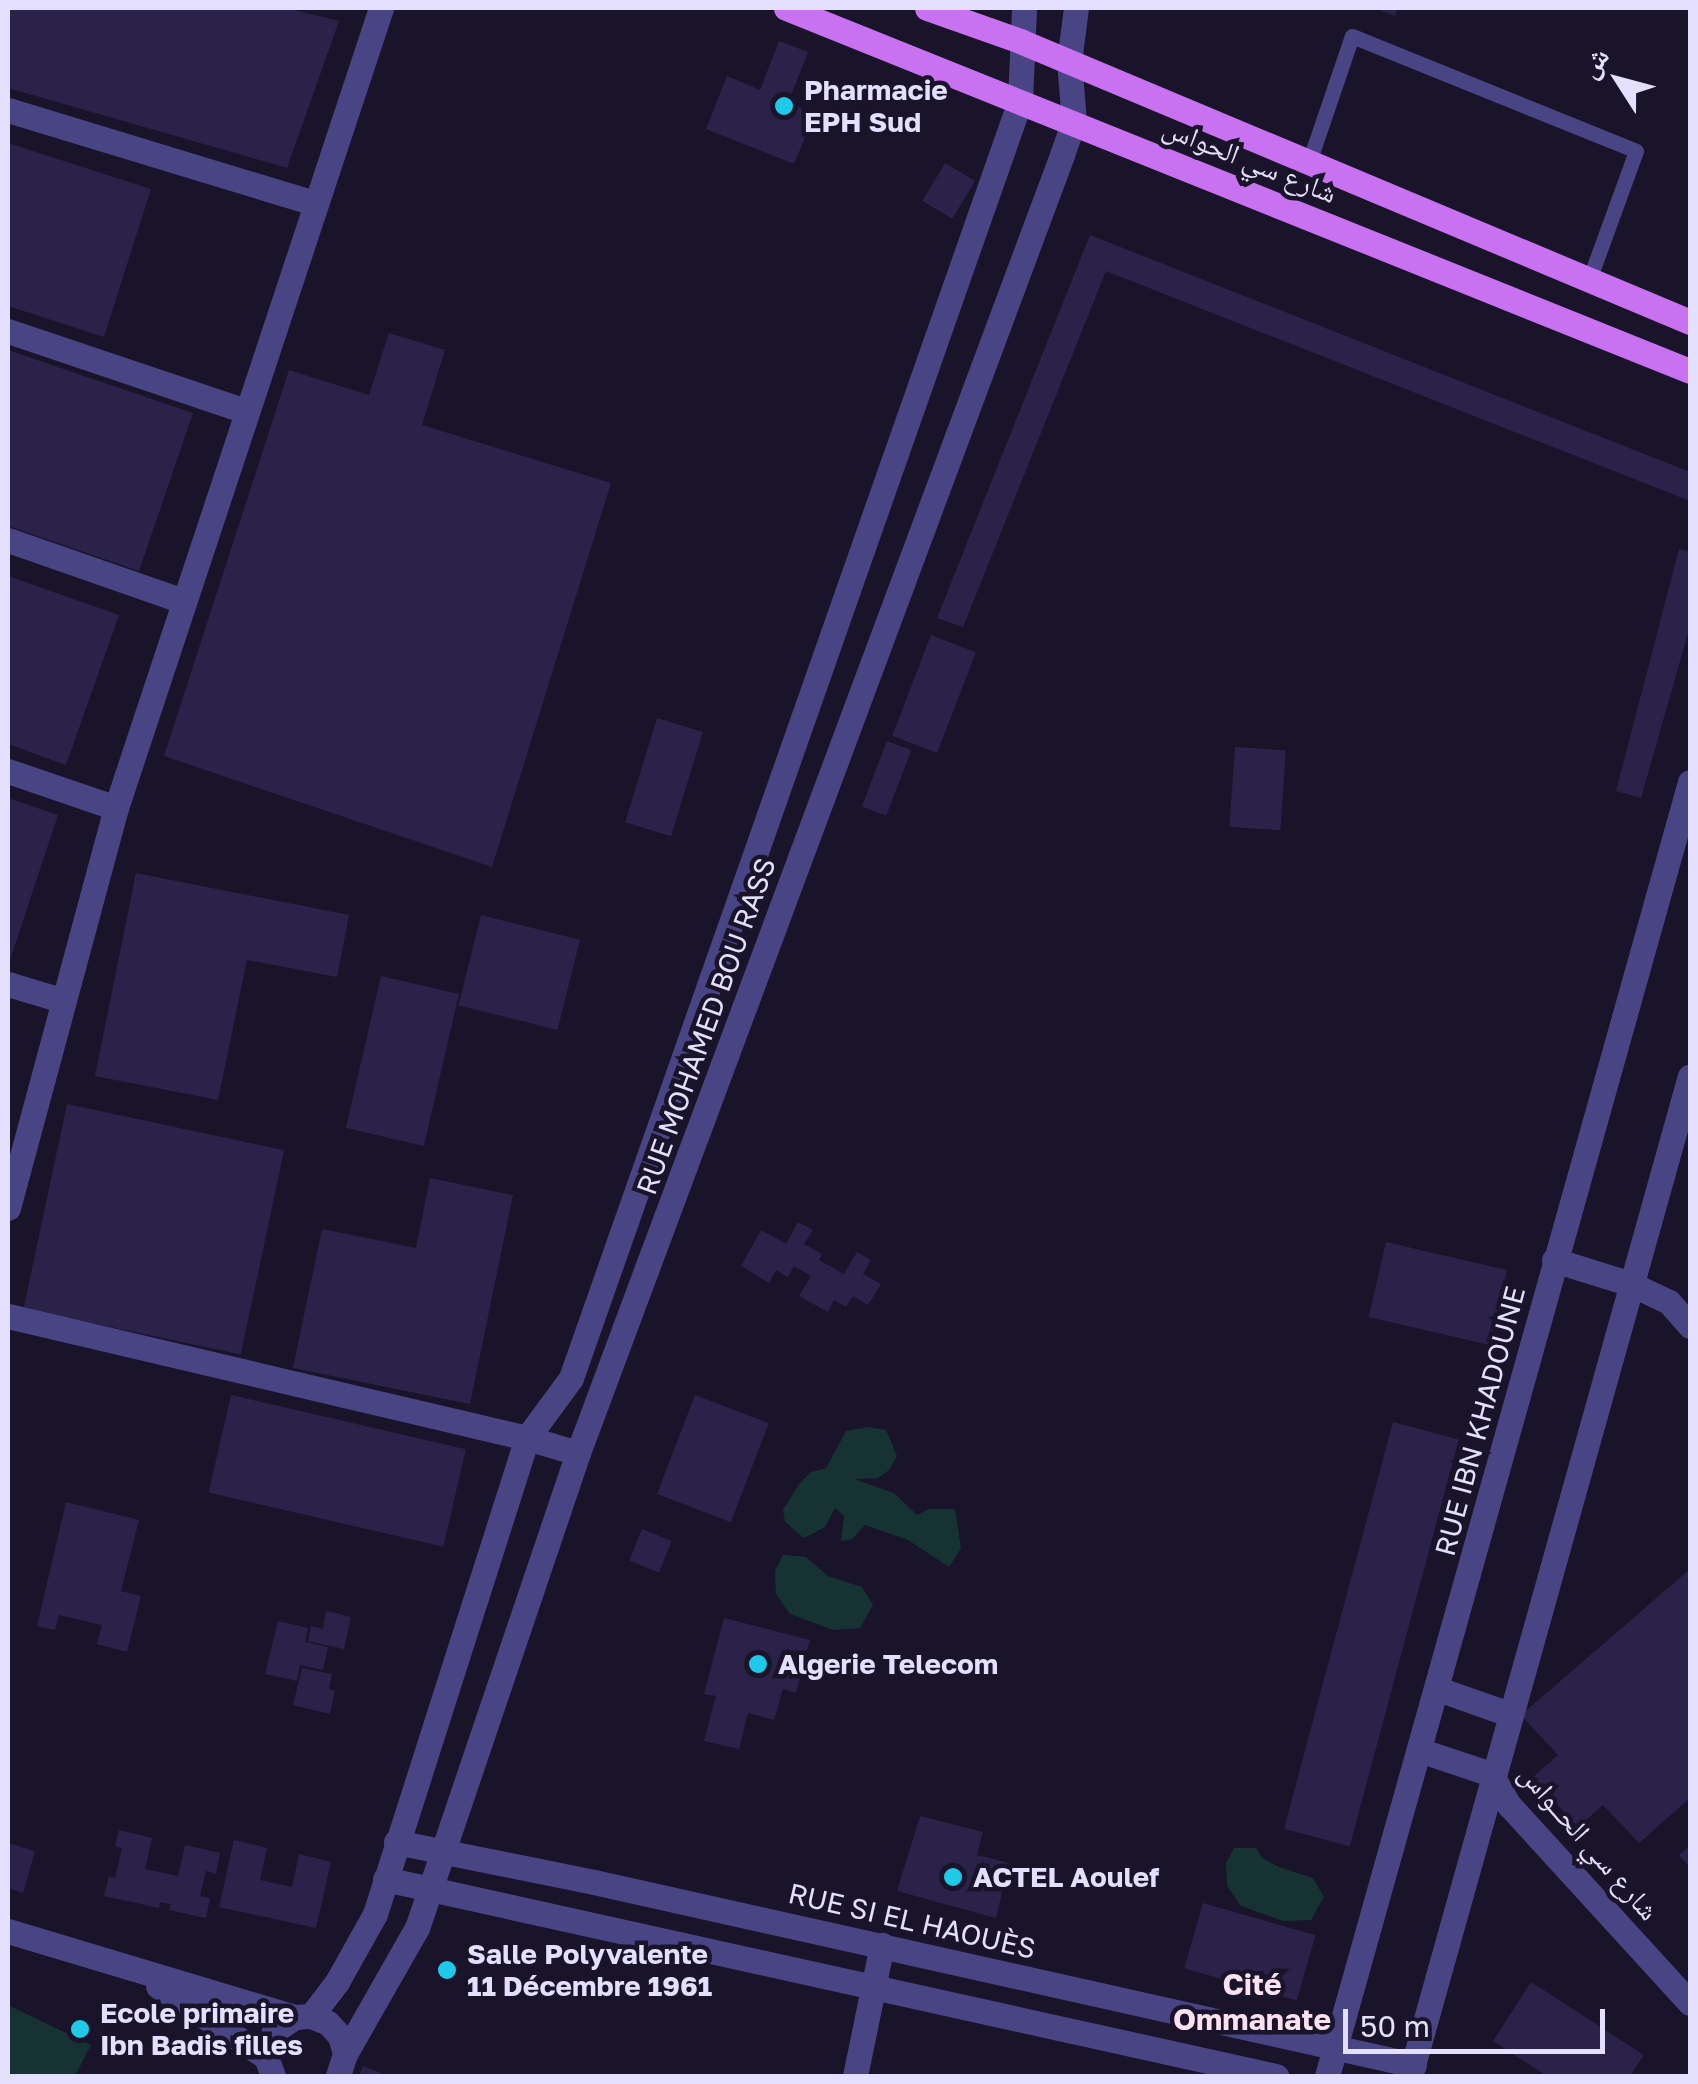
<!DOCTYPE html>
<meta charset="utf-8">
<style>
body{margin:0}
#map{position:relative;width:1698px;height:2084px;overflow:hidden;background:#191429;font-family:"Golos Text","Noto Naskh Arabic",sans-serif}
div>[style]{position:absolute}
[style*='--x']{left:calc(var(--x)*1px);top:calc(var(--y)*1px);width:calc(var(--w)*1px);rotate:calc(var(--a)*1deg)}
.green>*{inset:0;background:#173233}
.building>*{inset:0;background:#2b2249;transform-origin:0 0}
.service>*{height:15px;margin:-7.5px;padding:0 7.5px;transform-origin:7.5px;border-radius:7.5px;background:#494484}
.minor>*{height:25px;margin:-12.5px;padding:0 12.5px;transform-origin:12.5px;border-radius:12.5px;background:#494484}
.tertiary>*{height:25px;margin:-12.5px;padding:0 12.5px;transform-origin:12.5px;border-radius:12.5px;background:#494484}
.primary>*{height:25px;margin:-12.5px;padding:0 12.5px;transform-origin:12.5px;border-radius:12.5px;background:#c871f1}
.dots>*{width:28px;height:28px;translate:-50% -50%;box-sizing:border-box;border:5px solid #191429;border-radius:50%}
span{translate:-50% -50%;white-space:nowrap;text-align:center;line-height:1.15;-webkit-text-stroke:9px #191429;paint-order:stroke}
.poi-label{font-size:28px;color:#e4dffc;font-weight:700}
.left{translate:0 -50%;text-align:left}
.street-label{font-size:28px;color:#e4dffc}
.neighbourhood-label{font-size:30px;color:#fce1f1;font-weight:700}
.frame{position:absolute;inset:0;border:10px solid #e4dffc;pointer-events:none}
.north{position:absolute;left:1568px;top:30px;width:100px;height:100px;-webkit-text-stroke:8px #191429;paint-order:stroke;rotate:306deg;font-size:28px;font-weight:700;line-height:40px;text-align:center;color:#e4dffc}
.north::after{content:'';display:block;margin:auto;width:35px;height:45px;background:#e4dffc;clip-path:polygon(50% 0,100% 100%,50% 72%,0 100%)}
.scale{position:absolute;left:1343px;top:2009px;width:262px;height:45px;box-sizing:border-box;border:5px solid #e4dffc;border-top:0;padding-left:12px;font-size:30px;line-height:35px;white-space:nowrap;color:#e4dffc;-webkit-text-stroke:8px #191429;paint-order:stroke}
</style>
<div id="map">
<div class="green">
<i style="clip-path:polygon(868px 1427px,886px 1430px,897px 1456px,889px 1470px,878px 1478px,854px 1479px,894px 1493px,917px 1515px,929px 1509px,955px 1509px,961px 1548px,949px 1567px,908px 1540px,865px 1525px,852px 1539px,841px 1541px,844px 1516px,835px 1508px,825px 1527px,804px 1538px,785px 1522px,783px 1510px,799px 1484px,811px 1472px,826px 1468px,846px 1431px)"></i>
<i style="clip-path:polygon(783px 1555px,806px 1557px,828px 1576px,862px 1587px,873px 1605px,860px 1628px,833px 1630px,790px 1614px,776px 1594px,775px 1571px)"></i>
<i style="clip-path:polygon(1234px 1848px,1256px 1848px,1262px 1858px,1279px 1867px,1313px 1878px,1324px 1897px,1311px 1920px,1283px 1921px,1241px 1906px,1227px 1886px,1226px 1863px)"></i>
<i style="clip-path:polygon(8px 2005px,91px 2045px,75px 2076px,8px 2076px)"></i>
</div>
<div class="building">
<i style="clip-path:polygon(8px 8px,286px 8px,339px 21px,287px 168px,8px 88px)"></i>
<i style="clip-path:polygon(1374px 8px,1398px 8px,1395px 16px)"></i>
<i style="clip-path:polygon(779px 41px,808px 52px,788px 103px,815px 113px,794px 164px,706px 129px,727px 76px,760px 90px)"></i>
<i style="clip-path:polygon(8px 143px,151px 189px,104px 337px,8px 306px)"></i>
<i style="left:945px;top:163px;width:35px;height:44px;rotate:31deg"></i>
<i style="clip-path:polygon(1090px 235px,1690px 472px,1690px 501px,1106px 271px,963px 627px,937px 618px)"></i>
<i style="clip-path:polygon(389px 333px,445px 350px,422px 425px,611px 483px,492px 867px,164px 756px,289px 370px,369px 395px)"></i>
<i style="clip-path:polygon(8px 350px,193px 413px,139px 571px,8px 526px)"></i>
<i style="clip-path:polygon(1679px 549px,1690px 552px,1690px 626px,1641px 798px,1616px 791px)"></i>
<i style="clip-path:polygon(8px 576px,119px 615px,66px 765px,8px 744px)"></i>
<i style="left:931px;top:635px;width:48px;height:108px;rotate:21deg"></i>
<i style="left:657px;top:718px;width:48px;height:109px;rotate:17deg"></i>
<i style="left:887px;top:741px;width:26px;height:70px;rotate:21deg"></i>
<i style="left:1235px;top:747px;width:51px;height:80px;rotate:4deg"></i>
<i style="clip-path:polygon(8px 798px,58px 815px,8px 966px)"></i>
<i style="clip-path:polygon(136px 873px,349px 915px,337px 977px,247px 960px,218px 1100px,95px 1076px)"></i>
<i style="left:481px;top:915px;width:102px;height:93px;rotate:14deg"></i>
<i style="left:381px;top:976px;width:80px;height:156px;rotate:13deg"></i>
<i style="left:67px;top:1104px;width:222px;height:209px;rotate:12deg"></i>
<i style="clip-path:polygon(430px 1178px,513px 1195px,470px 1404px,293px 1368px,322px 1229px,416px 1248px)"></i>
<i style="clip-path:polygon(798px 1222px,813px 1230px,804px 1244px,822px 1254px,819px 1260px,844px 1274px,857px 1252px,871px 1260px,863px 1274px,881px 1284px,868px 1305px,853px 1296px,846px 1307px,834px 1300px,828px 1312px,799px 1296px,811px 1276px,794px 1266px,788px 1277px,776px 1270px,769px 1283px,741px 1266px,761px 1230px,786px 1244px)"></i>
<i style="left:1386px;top:1242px;width:124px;height:77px;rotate:13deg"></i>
<i style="left:231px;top:1395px;width:241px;height:100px;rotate:13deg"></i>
<i style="left:695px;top:1395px;width:79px;height:106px;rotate:21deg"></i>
<i style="left:1393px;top:1422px;width:68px;height:421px;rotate:15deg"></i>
<i style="clip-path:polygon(66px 1502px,139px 1520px,121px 1591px,141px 1596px,127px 1652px,97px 1644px,102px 1625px,59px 1615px,55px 1630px,37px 1626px)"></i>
<i style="left:642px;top:1529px;width:32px;height:34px;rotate:22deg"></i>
<i style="clip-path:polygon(1690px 1569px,1690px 1798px,1639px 1843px,1603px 1805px,1578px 1827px,1532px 1778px,1558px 1755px,1521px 1715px)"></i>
<i style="clip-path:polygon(326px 1611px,351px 1617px,344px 1649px,308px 1641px,311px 1626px,323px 1629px)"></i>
<i style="clip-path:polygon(724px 1618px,810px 1640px,796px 1693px,783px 1689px,774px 1720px,748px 1713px,739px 1749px,704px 1741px,716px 1696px,704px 1694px)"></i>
<i style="clip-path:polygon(278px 1621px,308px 1628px,305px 1642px,328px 1647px,323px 1670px,300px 1665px,297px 1681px,265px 1674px)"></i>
<i style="clip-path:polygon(302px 1668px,332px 1674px,329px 1689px,335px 1691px,330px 1714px,293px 1705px)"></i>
<i style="clip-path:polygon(920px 1816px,983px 1832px,977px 1855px,1009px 1863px,996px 1918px,897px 1891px)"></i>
<i style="clip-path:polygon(119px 1830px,152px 1838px,145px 1869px,178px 1876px,185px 1845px,220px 1853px,216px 1874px,206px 1871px,200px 1896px,210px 1898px,206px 1918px,169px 1910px,171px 1904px,160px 1902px,159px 1908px,104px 1896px,109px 1876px,115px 1878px,122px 1848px,115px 1846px)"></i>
<i style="clip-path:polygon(234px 1840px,267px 1848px,260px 1880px,292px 1887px,299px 1854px,331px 1862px,316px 1928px,219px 1907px)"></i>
<i style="clip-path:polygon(8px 1843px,35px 1851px,23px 1893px,8px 1888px)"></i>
<i style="clip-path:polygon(1690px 1846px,1690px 1868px,1679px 1855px)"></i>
<i style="left:1203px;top:1903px;width:117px;height:68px;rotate:16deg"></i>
<i style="clip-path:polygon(1531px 1982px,1644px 2055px,1630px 2076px,1547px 2076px,1493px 2041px)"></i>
<i style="clip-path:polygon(363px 2066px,388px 2076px,359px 2076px)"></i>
</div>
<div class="service">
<i style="--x:1308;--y:165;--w:136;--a:-71.2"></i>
<i style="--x:1352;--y:36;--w:306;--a:22"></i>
<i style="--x:1636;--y:151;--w:137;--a:110"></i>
</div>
<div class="minor">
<i style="--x:8;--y:110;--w:321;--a:16.9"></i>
<i style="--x:8;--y:331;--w:251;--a:18.6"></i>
<i style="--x:8;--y:540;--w:185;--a:19.2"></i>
<i style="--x:8;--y:771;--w:114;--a:18.9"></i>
<i style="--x:8;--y:984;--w:55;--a:16.8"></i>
<i style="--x:8;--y:1208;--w:414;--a:-74.9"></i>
<i style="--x:116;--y:808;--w:843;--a:-71.67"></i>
<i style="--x:1631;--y:1284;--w:42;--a:25.3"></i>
<i style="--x:1669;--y:1302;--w:32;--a:49"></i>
<i style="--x:8;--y:1316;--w:533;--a:13.23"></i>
<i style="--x:8;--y:1931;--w:300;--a:16.7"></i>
<i style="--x:158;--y:1986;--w:129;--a:33.3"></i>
<i style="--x:855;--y:2076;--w:134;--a:-78.4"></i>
</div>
<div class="tertiary">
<i style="--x:1554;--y:1260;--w:81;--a:17.3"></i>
<i style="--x:527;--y:1438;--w:53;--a:16.4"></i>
<i style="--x:1438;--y:1689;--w:75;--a:19.4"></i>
<i style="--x:1422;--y:1751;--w:73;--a:18.4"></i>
<i style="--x:1491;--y:1774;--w:36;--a:60"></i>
<i style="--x:1509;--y:1805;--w:268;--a:47.6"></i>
<i style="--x:396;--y:1842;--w:202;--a:11.4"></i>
<i style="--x:594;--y:1882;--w:840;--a:12.58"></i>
<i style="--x:385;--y:1879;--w:913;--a:12.47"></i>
<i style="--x:311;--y:2016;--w:43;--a:-52.6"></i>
<i style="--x:337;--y:1982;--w:78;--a:-60.8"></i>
<i style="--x:375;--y:1914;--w:500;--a:-72.3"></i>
<i style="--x:527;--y:1438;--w:74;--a:-53.7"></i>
<i style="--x:571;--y:1378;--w:1354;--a:-70.63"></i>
<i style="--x:1020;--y:101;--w:93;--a:-87.5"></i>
<i style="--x:345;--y:2054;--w:145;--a:-60.3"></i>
<i style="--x:417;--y:1928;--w:502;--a:-71.28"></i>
<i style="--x:578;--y:1453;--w:1385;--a:-69.55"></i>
<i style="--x:1062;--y:155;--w:36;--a:-71"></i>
<i style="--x:1074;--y:121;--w:59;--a:-94.8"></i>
<i style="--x:1069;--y:62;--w:54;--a:-82.6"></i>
<i style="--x:273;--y:2076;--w:20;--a:-110"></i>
<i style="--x:266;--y:2057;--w:27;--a:-73"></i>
<i style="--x:274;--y:2031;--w:25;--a:-34"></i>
<i style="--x:295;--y:2017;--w:16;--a:-4"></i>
<i style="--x:311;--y:2016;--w:18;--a:22"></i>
<i style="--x:328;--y:2023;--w:18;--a:47"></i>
<i style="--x:340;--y:2036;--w:19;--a:74"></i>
<i style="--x:345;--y:2054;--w:23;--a:108"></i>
<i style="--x:1327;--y:2076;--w:1344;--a:-74.33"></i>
<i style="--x:1410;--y:2076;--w:1038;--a:-74.36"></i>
</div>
<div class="primary">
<i style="--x:786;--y:8;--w:974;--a:21.88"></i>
<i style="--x:927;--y:8;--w:99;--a:19.5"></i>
<i style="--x:1020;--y:41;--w:727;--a:22.75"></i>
</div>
<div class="dots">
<i style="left:784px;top:106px;background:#1fcae9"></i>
<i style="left:758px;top:1664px;background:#1fcae9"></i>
<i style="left:953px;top:1877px;background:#1fcae9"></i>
<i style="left:447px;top:1970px;background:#1fcae9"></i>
<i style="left:80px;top:2029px;background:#1fcae9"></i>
</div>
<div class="poi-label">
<span class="left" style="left:804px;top:106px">Pharmacie<br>EPH Sud</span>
<span class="left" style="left:778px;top:1664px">Algerie Telecom</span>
<span class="left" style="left:973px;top:1877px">ACTEL Aoulef</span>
<span class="left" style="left:467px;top:1970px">Salle Polyvalente<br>11 Décembre 1961</span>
<span class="left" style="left:100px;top:2029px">Ecole primaire<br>Ibn Badis filles</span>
</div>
<div class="street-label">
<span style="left:1250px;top:160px;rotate:22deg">شارع سي الحواس</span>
<span style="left:706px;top:1026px;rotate:-70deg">RUE MOHAMED BOU RASS</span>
<span style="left:1480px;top:1421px;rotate:-75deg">RUE IBN KHADOUNE</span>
<span style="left:1589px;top:1842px;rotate:49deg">شارع سي الحــواس</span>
<span style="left:912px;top:1921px;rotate:13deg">RUE SI EL HAOUÈS</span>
</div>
<div class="neighbourhood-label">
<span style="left:1252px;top:2001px">Cité<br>Ommanate</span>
</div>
<div class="frame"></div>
<div class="north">ش</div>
<div class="scale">50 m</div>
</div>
